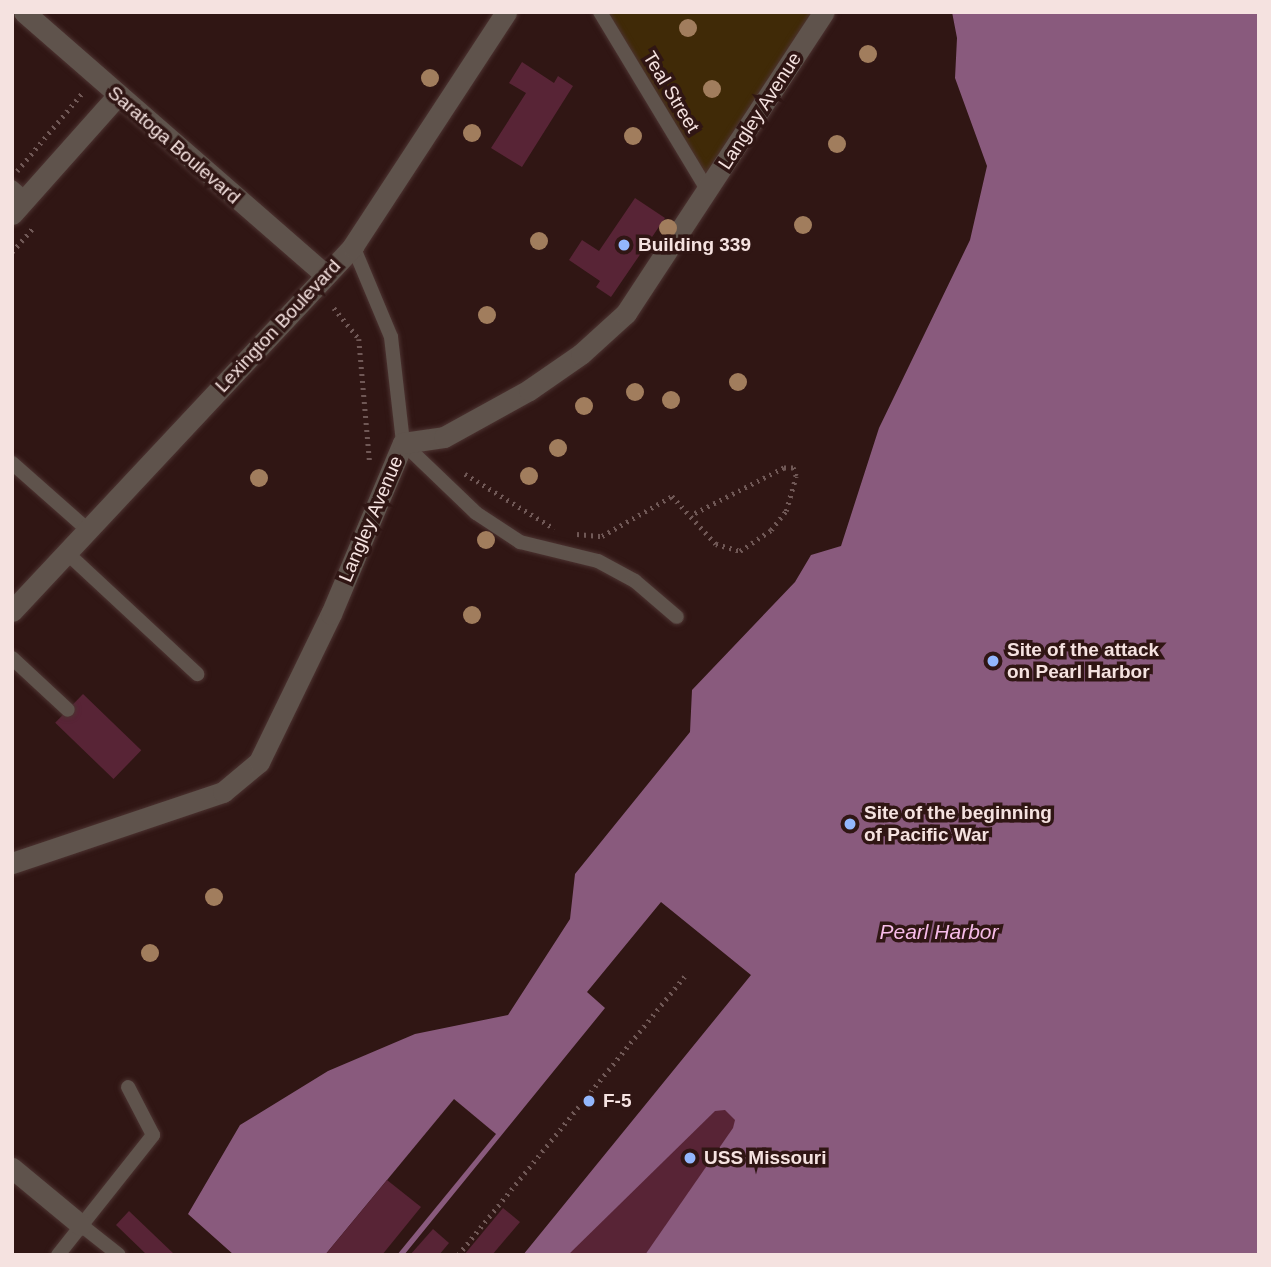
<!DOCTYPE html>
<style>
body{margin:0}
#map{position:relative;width:1271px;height:1267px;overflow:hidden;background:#301614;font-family:Helvetica,sans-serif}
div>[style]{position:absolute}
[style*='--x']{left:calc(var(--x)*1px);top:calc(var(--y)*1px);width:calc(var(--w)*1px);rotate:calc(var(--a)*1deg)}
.green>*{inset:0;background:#402a07}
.water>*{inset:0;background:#895a7d}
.pier>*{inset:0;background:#301614}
.building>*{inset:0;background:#582436;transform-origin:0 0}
.path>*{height:4.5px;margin-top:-2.25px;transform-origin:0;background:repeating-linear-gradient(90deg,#705856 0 2px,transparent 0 7px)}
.roads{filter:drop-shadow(0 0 2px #4c3331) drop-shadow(0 0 2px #4c3331)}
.lane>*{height:14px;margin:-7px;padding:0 7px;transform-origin:7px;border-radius:7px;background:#5f534c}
.street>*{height:21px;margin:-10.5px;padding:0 10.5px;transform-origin:10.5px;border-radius:10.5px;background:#5f534c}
.trees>*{width:18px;height:18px;margin:-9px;border-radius:50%;background:#a17d5d}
.dots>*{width:19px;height:19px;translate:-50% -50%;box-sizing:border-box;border:4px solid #301614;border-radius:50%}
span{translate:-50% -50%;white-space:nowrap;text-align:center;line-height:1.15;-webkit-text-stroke:7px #301614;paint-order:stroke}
.street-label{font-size:19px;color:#f5e2e0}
.poi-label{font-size:19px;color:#f5e2e0;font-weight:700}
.left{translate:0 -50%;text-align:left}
.water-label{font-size:21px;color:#f7bce8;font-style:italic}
.frame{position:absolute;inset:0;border:14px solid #f5e2e0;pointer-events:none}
</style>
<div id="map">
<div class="green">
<i style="clip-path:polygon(600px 12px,824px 12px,708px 191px)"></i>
</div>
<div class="water">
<i style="clip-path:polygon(952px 12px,1259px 12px,1259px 1255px,234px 1255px,188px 1214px,240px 1125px,328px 1071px,415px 1034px,508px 1015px,570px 919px,575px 874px,690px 732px,692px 690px,795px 582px,811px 555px,841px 546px,879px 428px,970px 240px,987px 166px,955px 78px,957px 38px)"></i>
</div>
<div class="pier">
<i style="clip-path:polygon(661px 902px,751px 975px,523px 1255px,404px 1255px,605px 1008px,587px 992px)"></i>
<i style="clip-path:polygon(454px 1099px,496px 1134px,397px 1255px,325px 1255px)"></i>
</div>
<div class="building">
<i style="clip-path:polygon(522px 62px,554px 83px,558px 76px,573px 86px,522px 167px,491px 148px,526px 93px,509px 83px)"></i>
<i style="clip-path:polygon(635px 198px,665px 218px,611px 297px,596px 287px,600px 281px,569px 260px,582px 240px,599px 251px)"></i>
<i style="left:83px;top:694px;width:81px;height:40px;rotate:44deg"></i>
<i style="clip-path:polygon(725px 1110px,735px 1120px,733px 1128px,645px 1255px,568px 1255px,715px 1111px)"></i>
<i style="clip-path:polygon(387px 1180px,421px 1207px,382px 1255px,325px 1255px)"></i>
<i style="clip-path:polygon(503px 1208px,520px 1222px,492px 1255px,464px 1255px)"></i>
<i style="clip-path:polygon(129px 1211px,175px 1255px,147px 1255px,116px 1225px)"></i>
<i style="clip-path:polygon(433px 1229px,449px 1243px,439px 1255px,410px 1255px)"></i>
</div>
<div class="path">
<i style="--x:17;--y:171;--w:103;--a:-50.1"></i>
<i style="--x:12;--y:252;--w:32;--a:-49"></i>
<i style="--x:334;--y:308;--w:40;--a:51"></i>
<i style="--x:359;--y:339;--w:125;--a:85"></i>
<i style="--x:465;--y:474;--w:105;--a:31.4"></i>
<i style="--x:577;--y:534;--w:25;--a:5"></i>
<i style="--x:602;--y:536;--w:81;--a:-29.7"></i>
<i style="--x:672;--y:496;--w:65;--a:47.5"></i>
<i style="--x:716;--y:544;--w:25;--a:16"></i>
<i style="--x:740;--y:551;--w:37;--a:-34"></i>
<i style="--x:771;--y:530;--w:24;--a:-52"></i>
<i style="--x:786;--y:511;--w:36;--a:-74"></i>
<i style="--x:796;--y:476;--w:9;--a:-111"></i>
<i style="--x:793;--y:468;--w:9;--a:180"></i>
<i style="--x:784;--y:468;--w:103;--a:152.9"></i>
<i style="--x:458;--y:1255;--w:362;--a:-50.9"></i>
</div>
<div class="roads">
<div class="lane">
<i style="--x:600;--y:12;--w:209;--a:58.9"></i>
<i style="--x:12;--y:187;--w:18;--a:41"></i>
<i style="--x:353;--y:246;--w:99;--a:67.3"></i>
<i style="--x:391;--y:337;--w:107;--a:83.5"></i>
<i style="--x:403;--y:443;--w:101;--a:43.8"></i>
<i style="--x:476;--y:513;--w:53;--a:33.4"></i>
<i style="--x:520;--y:542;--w:80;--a:13.7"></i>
<i style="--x:598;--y:561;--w:42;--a:28.4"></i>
<i style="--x:635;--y:581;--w:55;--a:40.6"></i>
<i style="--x:12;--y:463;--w:101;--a:41.4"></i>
<i style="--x:67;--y:553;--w:178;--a:42.9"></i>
<i style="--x:12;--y:658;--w:76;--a:42.9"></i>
<i style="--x:81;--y:1225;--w:48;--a:38.3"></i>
<i style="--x:58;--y:1255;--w:153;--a:-51.6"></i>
<i style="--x:153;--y:1135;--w:54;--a:-117.5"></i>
</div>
<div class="street">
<i style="--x:24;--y:12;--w:400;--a:41.1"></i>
<i style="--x:12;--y:214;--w:158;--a:-48.3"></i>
<i style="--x:12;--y:611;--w:500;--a:-46.9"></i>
<i style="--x:353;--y:246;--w:280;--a:-56.8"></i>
<i style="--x:12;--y:863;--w:223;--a:-18.6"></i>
<i style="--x:223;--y:792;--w:47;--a:-39.8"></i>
<i style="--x:259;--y:762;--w:165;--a:-64.1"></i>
<i style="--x:331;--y:614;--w:186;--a:-67.2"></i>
<i style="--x:403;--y:443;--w:41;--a:-8.3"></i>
<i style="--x:444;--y:437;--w:97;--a:-28.9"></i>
<i style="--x:529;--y:390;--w:63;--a:-34.7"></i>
<i style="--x:581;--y:354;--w:61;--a:-42.3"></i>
<i style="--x:626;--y:313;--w:360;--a:-56.7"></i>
<i style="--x:12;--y:1168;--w:89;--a:39.6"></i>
</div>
</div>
<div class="trees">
<i style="left:688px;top:28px"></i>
<i style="left:868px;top:54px"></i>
<i style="left:430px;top:78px"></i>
<i style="left:712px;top:89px"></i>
<i style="left:472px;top:133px"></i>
<i style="left:633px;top:136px"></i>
<i style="left:837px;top:144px"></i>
<i style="left:803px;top:225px"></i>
<i style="left:668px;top:228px"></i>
<i style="left:539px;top:241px"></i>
<i style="left:487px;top:315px"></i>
<i style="left:738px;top:382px"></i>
<i style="left:635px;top:392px"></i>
<i style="left:671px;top:400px"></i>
<i style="left:584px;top:406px"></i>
<i style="left:558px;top:448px"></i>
<i style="left:529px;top:476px"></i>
<i style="left:259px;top:478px"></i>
<i style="left:486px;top:540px"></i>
<i style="left:472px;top:615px"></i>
<i style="left:214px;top:897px"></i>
<i style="left:150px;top:953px"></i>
</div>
<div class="dots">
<i style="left:624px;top:245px;background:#93b7fd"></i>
<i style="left:993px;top:661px;background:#93b7fd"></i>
<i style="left:850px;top:824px;background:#93b7fd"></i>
<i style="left:589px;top:1101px;background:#93b7fd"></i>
<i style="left:690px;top:1158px;background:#93b7fd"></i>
</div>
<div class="street-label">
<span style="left:671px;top:92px;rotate:59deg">Teal Street</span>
<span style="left:760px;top:111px;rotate:-57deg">Langley Avenue</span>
<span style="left:174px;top:145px;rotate:41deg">Saratoga Boulevard</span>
<span style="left:278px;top:326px;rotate:-47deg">Lexington Boulevard</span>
<span style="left:371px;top:519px;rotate:-67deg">Langley Avenue</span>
</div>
<div class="poi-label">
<span class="left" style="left:638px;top:245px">Building 339</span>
<span class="left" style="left:1007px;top:661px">Site of the attack<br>on Pearl Harbor</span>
<span class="left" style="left:864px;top:824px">Site of the beginning<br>of Pacific War</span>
<span class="left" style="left:603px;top:1101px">F-5</span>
<span class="left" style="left:704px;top:1158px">USS Missouri</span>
</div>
<div class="water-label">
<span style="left:939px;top:932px">Pearl Harbor</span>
</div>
<div class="frame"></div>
</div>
